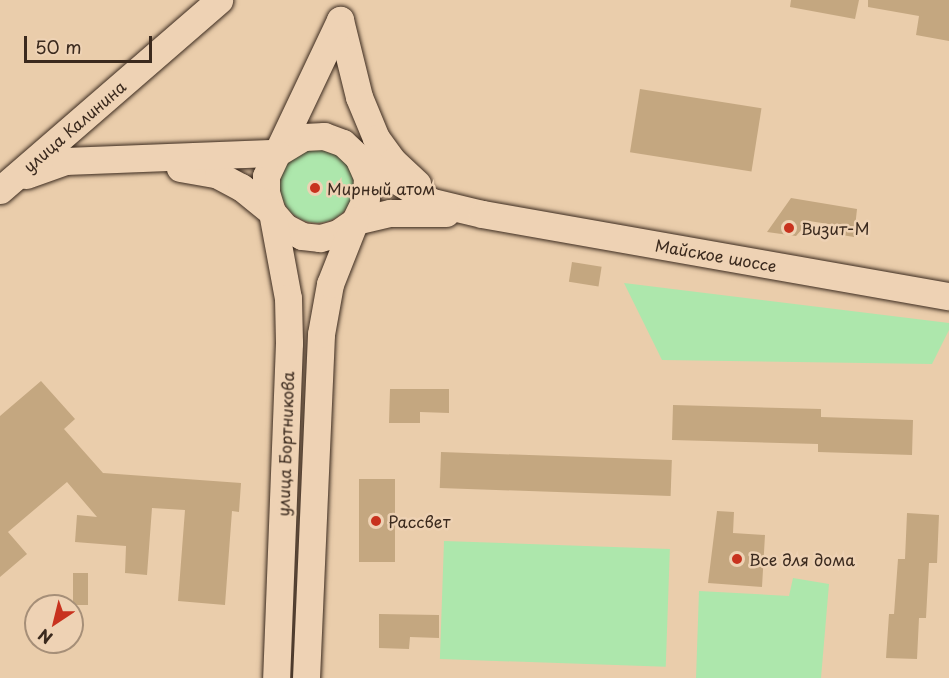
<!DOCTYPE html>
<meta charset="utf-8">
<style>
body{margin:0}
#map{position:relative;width:949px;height:678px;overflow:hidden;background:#eacdab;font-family:"Playpen Sans",sans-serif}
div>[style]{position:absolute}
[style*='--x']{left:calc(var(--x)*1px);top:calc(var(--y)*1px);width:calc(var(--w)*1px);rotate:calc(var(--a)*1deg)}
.green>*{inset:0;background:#ade7ac;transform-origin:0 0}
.round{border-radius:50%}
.building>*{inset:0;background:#c4a780;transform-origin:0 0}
.roads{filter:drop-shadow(0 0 2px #3b2a1e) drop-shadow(0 0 2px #3b2a1e)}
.secondary>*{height:27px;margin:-13.5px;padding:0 13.5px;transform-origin:13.5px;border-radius:13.5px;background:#eed2b4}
.dots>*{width:16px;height:16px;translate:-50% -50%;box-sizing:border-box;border:3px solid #eed2b4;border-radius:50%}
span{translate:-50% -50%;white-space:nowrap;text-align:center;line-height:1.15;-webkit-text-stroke:5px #eed2b4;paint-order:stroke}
.street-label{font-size:16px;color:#3b2a1e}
.poi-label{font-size:16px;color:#3b2a1e}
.left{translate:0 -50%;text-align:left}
.north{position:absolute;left:24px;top:594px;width:60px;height:60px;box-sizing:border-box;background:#eed2b4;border:2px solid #a68f78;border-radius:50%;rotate:215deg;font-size:16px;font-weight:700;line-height:24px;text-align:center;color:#3b2a1e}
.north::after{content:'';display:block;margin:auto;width:21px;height:27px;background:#c8321e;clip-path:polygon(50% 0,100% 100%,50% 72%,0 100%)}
.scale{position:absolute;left:24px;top:36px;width:128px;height:27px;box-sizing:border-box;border:3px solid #3b2a1e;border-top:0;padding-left:8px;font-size:18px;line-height:21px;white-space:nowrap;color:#3b2a1e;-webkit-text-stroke:4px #eed2b4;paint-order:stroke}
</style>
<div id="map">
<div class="green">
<i class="round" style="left:280px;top:149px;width:74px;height:74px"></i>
<i style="clip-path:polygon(624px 283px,949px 323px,949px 330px,932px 364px,662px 360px)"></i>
<i style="left:444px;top:541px;width:226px;height:118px;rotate:2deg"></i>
<i style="clip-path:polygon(793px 578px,829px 584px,821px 678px,696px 678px,699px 591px,789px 596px)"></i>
</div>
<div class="building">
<i style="clip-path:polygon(791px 0,859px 0,855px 19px,790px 7px)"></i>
<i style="clip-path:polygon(868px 0,949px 0,949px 41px,916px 35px,919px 16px,868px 7px)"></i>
<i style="left:640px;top:89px;width:123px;height:64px;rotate:9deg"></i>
<i style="clip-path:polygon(791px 198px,857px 209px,854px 237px,842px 235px,835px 225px,809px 221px,796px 236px,767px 232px)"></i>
<i style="left:572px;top:262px;width:30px;height:20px;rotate:9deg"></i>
<i style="clip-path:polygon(41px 381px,75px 419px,64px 429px,103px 473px,241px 483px,239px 512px,232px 511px,225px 605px,178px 601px,185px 510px,152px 508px,147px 575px,125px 573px,126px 546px,75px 542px,77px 515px,97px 517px,67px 482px,8px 532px,27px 554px,0 577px,0 416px)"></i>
<i style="clip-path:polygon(390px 389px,449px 389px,449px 413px,420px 412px,420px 423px,389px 423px)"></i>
<i style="clip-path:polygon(673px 405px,821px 409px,821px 417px,913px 420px,912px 455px,818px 452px,818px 444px,672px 440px)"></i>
<i style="left:441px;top:452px;width:231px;height:36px;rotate:2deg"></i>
<i style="left:359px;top:479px;width:36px;height:83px"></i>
<i style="clip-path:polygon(717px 511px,734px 512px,733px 533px,765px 535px,762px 587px,708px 583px)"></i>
<i style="clip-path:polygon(907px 513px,939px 515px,937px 563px,929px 563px,926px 618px,919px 618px,917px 659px,886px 658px,889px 614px,894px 614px,898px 559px,905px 559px)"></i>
<i style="left:73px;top:573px;width:15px;height:32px"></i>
<i style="clip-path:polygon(379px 614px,439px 615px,439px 638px,410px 637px,409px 649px,379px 648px)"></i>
</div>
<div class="roads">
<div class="secondary">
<i style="--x:340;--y:20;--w:79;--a:76.1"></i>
<i style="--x:359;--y:97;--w:44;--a:67.5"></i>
<i style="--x:376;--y:138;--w:29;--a:54"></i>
<i style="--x:393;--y:161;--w:33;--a:43"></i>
<i style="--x:277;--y:153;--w:31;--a:-31"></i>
<i style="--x:304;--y:137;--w:20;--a:-3"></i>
<i style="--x:324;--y:136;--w:20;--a:20"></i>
<i style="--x:343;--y:143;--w:21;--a:43"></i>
<i style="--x:358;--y:157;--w:22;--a:66"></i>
<i style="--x:367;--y:177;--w:21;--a:93"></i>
<i style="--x:366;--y:198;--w:25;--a:116"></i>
<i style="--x:355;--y:221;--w:21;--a:145"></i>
<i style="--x:338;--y:233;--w:19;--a:164"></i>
<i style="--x:320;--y:238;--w:18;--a:-174"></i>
<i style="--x:302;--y:236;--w:19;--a:-152"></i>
<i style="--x:285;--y:227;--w:20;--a:-131"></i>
<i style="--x:272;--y:212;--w:21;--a:-107"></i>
<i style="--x:266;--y:192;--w:16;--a:-90"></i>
<i style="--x:266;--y:176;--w:173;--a:-64.6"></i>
<i style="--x:358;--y:157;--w:87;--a:31.3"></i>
<i style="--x:432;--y:202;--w:51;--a:13.5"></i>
<i style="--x:482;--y:214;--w:474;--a:10"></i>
<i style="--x:180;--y:168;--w:39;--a:10"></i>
<i style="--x:218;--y:175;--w:26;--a:28"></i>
<i style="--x:241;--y:187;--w:40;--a:39"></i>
<i style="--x:26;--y:175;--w:41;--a:-19.7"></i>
<i style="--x:65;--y:161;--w:212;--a:-2.2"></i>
<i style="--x:0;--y:190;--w:290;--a:-40.9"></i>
<i style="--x:272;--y:212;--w:87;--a:79.5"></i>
<i style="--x:288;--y:298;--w:45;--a:88.7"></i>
<i style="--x:289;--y:343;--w:335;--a:92.2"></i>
<i style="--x:355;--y:221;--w:36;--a:-13"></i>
<i style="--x:390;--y:213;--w:56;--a:0"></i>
<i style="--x:306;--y:678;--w:344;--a:-87.5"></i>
<i style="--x:321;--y:334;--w:51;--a:-79.8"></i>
<i style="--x:330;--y:284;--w:68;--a:-68.4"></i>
</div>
</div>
<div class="dots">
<i style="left:315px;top:188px;background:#c8321e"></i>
<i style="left:789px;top:228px;background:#c8321e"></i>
<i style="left:376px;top:521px;background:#c8321e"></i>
<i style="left:737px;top:559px;background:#c8321e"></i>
</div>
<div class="street-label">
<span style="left:74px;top:126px;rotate:-41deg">улица Калинина</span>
<span style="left:716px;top:255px;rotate:10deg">Майское шоссе</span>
<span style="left:285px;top:444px;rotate:-88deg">улица Бортникова</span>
</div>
<div class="poi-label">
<span class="left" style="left:327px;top:188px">Мирный атом</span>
<span class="left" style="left:801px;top:228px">Визит-М</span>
<span class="left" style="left:388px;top:521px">Рассвет</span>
<span class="left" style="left:749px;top:559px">Все для дома</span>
</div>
<div class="north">N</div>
<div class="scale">50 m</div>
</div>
